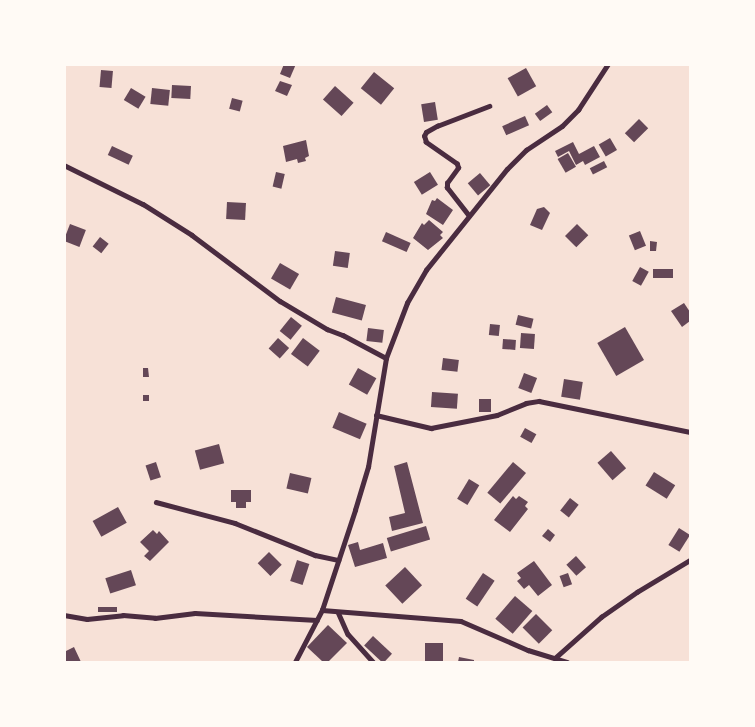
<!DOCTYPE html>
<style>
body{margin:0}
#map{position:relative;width:755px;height:727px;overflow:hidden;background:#f7e1d7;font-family:"DejaVu Sans",sans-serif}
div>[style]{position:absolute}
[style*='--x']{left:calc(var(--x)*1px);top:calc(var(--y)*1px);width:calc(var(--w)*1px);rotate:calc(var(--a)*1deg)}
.building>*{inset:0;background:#644757;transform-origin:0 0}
.minor>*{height:4.5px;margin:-2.25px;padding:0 2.25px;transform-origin:2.25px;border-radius:2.25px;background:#4a2c40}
span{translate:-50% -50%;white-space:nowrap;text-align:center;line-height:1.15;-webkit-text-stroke:6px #fffaf5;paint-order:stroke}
.frame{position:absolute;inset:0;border:66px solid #fffaf5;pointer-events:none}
</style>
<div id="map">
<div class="building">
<i style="clip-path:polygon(284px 64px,296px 64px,290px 78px,280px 74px)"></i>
<i style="left:526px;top:68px;width:21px;height:21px;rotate:61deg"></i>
<i style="left:101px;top:70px;width:12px;height:17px;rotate:5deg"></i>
<i style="left:374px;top:72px;width:26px;height:21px;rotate:39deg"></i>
<i style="clip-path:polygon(280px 81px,292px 85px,287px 96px,275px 91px)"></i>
<i style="left:172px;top:85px;width:19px;height:13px;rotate:3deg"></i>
<i style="left:335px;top:86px;width:25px;height:18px;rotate:42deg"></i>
<i style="left:131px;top:88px;width:17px;height:14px;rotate:31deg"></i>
<i style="left:152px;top:88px;width:18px;height:16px;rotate:6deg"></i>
<i style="left:232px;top:98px;width:11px;height:11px;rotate:15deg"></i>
<i style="left:435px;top:102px;width:18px;height:14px;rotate:81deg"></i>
<i style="left:547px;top:105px;width:9px;height:15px;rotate:54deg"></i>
<i style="left:525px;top:116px;width:10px;height:25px;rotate:66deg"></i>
<i style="left:639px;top:119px;width:13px;height:20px;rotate:45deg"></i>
<i style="left:610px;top:138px;width:14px;height:13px;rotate:60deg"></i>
<i style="clip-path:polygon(306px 140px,309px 156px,305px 158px,306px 161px,298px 163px,297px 159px,286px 162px,283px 146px)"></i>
<i style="clip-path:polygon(573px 142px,579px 154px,594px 146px,600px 157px,585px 165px,583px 161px,576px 165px,569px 151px,558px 157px,555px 151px)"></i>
<i style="left:112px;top:146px;width:23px;height:10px;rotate:25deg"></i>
<i style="left:568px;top:153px;width:16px;height:12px;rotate:60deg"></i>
<i style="left:604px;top:161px;width:7px;height:16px;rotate:63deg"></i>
<i style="left:276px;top:172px;width:9px;height:15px;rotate:13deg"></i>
<i style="left:430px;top:172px;width:15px;height:19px;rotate:58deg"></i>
<i style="left:480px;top:173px;width:16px;height:16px;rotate:50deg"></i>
<i style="clip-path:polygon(437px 198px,453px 210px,443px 225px,426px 214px,432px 200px,435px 201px)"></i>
<i style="left:227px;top:202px;width:19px;height:17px;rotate:3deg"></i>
<i style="clip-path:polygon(544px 207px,550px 213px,542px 230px,530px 225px,537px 209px)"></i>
<i style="clip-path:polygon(429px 220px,443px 232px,440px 235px,443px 238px,428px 250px,413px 238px,422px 223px,424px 225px)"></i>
<i style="left:70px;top:224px;width:17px;height:18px;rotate:21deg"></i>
<i style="left:577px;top:224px;width:16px;height:17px;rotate:45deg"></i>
<i style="left:640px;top:231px;width:16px;height:12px;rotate:68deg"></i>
<i style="left:386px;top:232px;width:27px;height:10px;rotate:24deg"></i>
<i style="left:100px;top:237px;width:11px;height:12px;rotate:38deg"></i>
<i style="clip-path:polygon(650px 241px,657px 242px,656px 251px,650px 251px)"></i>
<i style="left:335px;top:251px;width:15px;height:15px;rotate:8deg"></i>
<i style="left:280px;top:263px;width:22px;height:18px;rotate:30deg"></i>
<i style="left:640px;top:267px;width:10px;height:16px;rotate:29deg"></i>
<i style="left:653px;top:269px;width:20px;height:9px"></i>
<i style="left:336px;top:297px;width:31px;height:16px;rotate:15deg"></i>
<i style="clip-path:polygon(684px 303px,690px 312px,690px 321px,682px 327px,671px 311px)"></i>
<i style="left:518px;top:315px;width:16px;height:10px;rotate:14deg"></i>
<i style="left:291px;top:317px;width:14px;height:18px;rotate:39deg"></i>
<i style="left:490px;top:324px;width:10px;height:11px;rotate:6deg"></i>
<i style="left:625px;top:327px;width:38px;height:32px;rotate:60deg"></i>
<i style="left:368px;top:328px;width:16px;height:13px;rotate:7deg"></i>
<i style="left:521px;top:333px;width:14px;height:15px;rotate:4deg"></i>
<i style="left:278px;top:338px;width:15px;height:14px;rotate:42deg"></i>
<i style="left:303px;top:338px;width:21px;height:20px;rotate:37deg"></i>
<i style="left:503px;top:339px;width:13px;height:10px;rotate:4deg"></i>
<i style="left:443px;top:358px;width:16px;height:12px;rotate:7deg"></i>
<i style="clip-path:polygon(143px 368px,148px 368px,149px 377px,143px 377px)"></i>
<i style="left:358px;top:368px;width:21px;height:19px;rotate:29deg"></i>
<i style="left:524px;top:373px;width:14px;height:16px;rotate:21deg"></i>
<i style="left:564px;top:379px;width:19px;height:18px;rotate:9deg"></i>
<i style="left:432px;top:392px;width:26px;height:15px;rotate:4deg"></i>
<i style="left:143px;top:395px;width:6px;height:6px"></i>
<i style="left:479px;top:399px;width:12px;height:13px"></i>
<i style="left:339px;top:412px;width:30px;height:17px;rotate:23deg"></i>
<i style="left:525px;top:428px;width:13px;height:10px;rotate:29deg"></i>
<i style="left:219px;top:444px;width:20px;height:25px;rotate:75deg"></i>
<i style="left:611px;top:451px;width:23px;height:18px;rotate:49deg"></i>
<i style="left:156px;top:462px;width:16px;height:11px;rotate:72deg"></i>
<i style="clip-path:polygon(407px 462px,423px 523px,392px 531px,389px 517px,405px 513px,394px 466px)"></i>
<i style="left:513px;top:462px;width:17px;height:40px;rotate:40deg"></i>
<i style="left:654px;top:472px;width:25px;height:16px;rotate:32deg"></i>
<i style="left:290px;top:473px;width:22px;height:16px;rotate:13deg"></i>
<i style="left:469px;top:479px;width:12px;height:23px;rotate:31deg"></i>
<i style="clip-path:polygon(231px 490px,251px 490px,251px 502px,246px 502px,246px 508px,236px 508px,236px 502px,231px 502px)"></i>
<i style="clip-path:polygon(513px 496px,516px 499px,519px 496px,528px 502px,525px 506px,528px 509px,510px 532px,494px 520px)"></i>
<i style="left:570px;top:498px;width:11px;height:16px;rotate:38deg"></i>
<i style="left:118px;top:507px;width:18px;height:29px;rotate:61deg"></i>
<i style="left:426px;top:526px;width:14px;height:41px;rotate:73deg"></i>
<i style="left:679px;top:528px;width:13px;height:20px;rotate:32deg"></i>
<i style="clip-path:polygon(548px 529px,555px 535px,550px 542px,542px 536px)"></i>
<i style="clip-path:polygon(153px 530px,157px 534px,159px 531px,169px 542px,150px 561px,144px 556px,149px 551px,140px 542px)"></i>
<i style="clip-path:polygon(358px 542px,360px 550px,383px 543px,387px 558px,355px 567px,348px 545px)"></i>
<i style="left:269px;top:552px;width:18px;height:16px;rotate:45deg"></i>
<i style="left:576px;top:556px;width:15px;height:13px;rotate:48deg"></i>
<i style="left:297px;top:560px;width:13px;height:22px;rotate:18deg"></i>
<i style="clip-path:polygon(534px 561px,552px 585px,538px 596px,529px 585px,524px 589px,517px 581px,521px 578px,517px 573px)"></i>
<i style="left:405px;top:567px;width:25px;height:27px;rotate:47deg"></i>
<i style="left:131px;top:570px;width:16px;height:27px;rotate:72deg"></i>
<i style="left:483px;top:573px;width:14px;height:31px;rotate:34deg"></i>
<i style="left:568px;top:573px;width:12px;height:9px;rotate:70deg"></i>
<i style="left:515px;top:596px;width:23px;height:30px;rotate:41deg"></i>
<i style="left:117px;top:607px;width:5px;height:19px;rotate:90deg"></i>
<i style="left:536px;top:614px;width:23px;height:19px;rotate:45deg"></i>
<i style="clip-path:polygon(328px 625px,347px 643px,328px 662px,323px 662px,307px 647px)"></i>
<i style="left:373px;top:636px;width:26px;height:13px;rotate:43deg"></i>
<i style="left:425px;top:643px;width:18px;height:19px"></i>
<i style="clip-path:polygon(74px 647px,81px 662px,64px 662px,64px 652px)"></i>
<i style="clip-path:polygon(459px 657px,474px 660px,474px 662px,458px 662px)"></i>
</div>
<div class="minor">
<i style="--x:64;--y:165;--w:88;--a:26.3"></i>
<i style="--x:143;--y:204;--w:58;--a:32.3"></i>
<i style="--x:192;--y:235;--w:110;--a:36.9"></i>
<i style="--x:280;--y:301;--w:55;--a:30.8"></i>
<i style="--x:327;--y:329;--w:17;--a:21"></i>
<i style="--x:343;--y:335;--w:49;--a:28.1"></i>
<i style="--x:469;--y:216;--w:36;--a:-128"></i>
<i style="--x:447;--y:188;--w:5;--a:-90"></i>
<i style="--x:447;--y:183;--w:19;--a:-54"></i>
<i style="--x:458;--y:168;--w:4;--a:-104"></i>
<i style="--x:457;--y:164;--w:38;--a:-145"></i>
<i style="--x:426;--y:142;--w:6;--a:-108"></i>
<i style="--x:424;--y:136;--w:4;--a:-63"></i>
<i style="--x:426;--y:132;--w:13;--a:-29"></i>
<i style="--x:437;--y:126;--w:56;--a:-21"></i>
<i style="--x:376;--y:415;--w:57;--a:13.3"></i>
<i style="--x:431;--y:428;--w:67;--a:-11.1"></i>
<i style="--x:497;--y:415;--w:31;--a:-22"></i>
<i style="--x:526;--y:403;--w:13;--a:-9"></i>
<i style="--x:539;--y:401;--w:154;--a:11.6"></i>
<i style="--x:156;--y:502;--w:82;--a:14.9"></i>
<i style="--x:235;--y:523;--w:86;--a:21.8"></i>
<i style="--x:315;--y:555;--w:24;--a:12"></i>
<i style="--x:322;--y:610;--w:139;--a:4.5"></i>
<i style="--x:461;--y:621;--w:73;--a:23.4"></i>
<i style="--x:528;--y:650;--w:41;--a:17.1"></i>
<i style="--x:338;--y:612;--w:24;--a:66"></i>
<i style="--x:348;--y:634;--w:38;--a:48"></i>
<i style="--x:64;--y:615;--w:23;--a:10"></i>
<i style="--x:87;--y:619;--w:36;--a:-6"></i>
<i style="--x:123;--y:615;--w:32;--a:5"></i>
<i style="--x:155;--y:618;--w:40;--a:-7.1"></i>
<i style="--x:195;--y:613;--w:122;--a:3.3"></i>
<i style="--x:555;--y:658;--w:62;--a:-41.7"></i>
<i style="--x:601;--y:617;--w:44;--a:-34.8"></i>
<i style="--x:637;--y:592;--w:62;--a:-31.1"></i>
<i style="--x:295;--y:662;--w:59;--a:-62.6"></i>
<i style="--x:322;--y:610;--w:105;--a:-71.7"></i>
<i style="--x:355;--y:510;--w:45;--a:-73.2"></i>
<i style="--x:368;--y:467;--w:110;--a:-80.6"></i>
<i style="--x:386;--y:358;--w:59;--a:-69.1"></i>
<i style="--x:407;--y:303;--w:38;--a:-60"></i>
<i style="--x:426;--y:270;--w:129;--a:-51.3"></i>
<i style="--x:507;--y:169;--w:27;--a:-45"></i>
<i style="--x:526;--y:150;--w:43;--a:-33.7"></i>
<i style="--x:562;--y:126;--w:23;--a:-45"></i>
<i style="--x:578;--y:110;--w:55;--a:-56.9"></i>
</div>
<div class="frame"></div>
</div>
